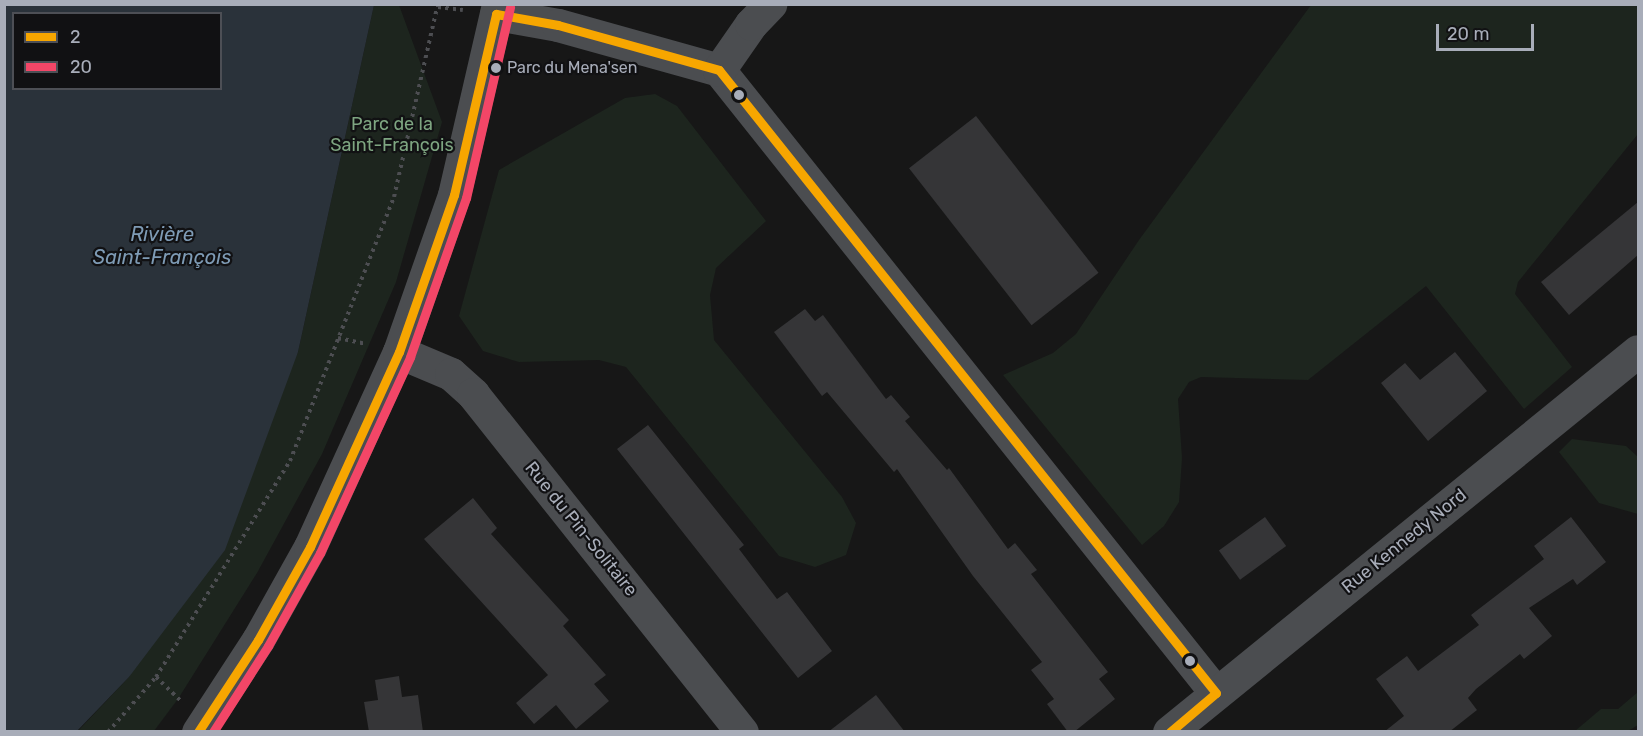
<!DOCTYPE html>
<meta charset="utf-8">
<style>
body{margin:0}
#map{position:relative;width:1643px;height:736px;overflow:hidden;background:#171717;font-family:Rubik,sans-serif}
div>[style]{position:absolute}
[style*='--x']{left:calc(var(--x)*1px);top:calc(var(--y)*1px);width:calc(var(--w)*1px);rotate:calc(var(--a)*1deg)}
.green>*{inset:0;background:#1d251e}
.water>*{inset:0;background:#2a323a}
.building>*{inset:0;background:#353537;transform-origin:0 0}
.path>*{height:4px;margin-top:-2px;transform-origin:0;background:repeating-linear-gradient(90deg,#4d4e52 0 3px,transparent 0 7.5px)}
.minor>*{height:33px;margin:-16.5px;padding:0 16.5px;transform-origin:16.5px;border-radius:16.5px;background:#4b4d50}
.bus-1>*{height:9px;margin:-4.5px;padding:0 4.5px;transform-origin:4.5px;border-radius:4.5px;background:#f7a600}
.bus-2>*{height:9px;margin:-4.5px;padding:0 4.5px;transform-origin:4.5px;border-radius:4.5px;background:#f34667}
.dots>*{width:16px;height:16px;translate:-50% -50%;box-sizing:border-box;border:3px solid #111113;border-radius:50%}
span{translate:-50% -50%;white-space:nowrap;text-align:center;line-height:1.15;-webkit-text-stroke:4.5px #111113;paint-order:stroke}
.bus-label{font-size:16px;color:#a8adb9}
.left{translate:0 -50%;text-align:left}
.park-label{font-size:18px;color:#7ea581}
.street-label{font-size:18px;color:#a8adb9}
.water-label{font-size:20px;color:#7e9bb5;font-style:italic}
.frame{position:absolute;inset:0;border:6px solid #a8adb9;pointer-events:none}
.legend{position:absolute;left:12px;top:12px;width:210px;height:78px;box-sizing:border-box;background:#111113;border:2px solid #4d4f55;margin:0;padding:8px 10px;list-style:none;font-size:18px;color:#a8adb9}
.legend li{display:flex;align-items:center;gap:12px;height:30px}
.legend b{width:30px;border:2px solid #4d4f55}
.scale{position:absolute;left:1436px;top:24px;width:98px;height:27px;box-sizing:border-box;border:3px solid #a8adb9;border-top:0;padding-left:8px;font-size:18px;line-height:21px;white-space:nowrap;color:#a8adb9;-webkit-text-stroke:4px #111113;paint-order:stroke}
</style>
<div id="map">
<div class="green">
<i style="clip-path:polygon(374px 5px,399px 5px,442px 122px,396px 282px,322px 454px,257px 573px,178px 699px,154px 731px,77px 732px,129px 677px,298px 352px)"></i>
<i style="clip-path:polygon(1311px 5px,1638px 5px,1638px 134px,1518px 282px,1515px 294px,1572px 367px,1524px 409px,1426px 286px,1308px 380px,1201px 377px,1189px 382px,1178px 399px,1182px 458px,1179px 502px,1164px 526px,1142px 545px,1003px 375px,1053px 353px,1076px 334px,1139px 240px)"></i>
<i style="clip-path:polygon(655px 94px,677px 106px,766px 221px,716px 268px,710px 295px,714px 340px,842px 497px,856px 523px,846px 555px,815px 567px,779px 556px,626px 367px,599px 360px,519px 362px,483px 351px,459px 316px,499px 170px,625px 98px)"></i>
<i style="clip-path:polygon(1572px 439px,1626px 446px,1638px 457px,1638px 514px,1599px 503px,1559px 452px)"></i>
<i style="clip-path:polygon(1638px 692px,1638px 725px,1628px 731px,1575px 731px,1601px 709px,1618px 709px)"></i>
</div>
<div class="water">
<i style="clip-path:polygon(evenodd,4px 5px,374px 5px,298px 352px,225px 550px,129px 677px,77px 731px,5px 731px,4px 5px,14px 14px,220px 14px,220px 88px,14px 88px,14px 14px)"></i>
</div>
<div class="building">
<i style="left:976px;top:116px;width:199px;height:85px;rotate:52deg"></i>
<i style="clip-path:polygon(1638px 202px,1638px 255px,1569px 315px,1541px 282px)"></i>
<i style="clip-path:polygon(805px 309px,815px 321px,823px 315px,886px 399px,891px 395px,910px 417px,905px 421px,947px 470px,949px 468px,1008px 549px,1015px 543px,1037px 570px,1031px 574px,1108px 672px,1099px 679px,1115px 699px,1074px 732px,1068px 732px,1047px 704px,1054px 699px,1031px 670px,1042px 662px,973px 576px,897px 469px,894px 472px,827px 392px,822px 396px,774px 332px)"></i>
<i style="clip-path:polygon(1455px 352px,1487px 391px,1428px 441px,1381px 383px,1405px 363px,1420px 380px)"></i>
<i style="clip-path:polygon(648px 425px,744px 545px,739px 549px,777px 599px,787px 592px,832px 651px,798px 678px,617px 449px)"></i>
<i style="clip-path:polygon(473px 498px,497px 528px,491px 534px,569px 620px,563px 626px,606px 675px,594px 684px,609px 701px,576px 729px,556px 705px,534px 724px,516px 703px,548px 675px,424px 539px)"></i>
<i style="left:1265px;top:517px;width:36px;height:57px;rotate:54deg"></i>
<i style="clip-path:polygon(1571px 517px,1606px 562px,1577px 585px,1573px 579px,1529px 608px,1552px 636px,1524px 659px,1520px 654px,1476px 689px,1468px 698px,1477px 710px,1449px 732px,1384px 732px,1404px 716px,1376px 679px,1407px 656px,1418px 671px,1479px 625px,1471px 615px,1544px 559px,1534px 546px)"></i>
<i style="clip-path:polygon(399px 676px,402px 697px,418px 695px,423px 732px,369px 732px,364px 702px,378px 700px,375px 680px)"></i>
<i style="clip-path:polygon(876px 695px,905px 732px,828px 732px)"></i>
</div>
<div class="path">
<i style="--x:438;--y:7;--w:25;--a:7"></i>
<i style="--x:338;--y:338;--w:29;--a:12"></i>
<i style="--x:156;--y:677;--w:33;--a:44"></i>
<i style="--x:108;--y:732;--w:73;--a:-48.9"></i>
<i style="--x:156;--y:677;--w:254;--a:-58.2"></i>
<i style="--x:290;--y:461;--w:284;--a:-68.5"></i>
<i style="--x:394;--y:197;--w:198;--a:-77.2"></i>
</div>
<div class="minor">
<i style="--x:496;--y:14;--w:63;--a:10.1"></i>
<i style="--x:558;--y:25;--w:167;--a:15.6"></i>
<i style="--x:719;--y:70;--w:797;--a:51.42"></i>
<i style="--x:719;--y:70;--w:56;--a:-55.2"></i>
<i style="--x:751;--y:24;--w:28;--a:-46"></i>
<i style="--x:399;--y:352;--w:56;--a:22.9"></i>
<i style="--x:451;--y:374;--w:30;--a:42"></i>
<i style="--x:473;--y:394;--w:432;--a:51.5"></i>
<i style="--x:198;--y:732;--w:110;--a:-56.9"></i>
<i style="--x:258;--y:640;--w:107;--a:-60.8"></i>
<i style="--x:310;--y:547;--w:214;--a:-65.5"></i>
<i style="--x:399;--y:352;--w:166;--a:-70.7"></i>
<i style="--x:454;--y:195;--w:196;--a:-77"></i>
<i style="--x:1169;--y:732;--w:604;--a:-39.09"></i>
</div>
<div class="bus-1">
<i style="--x:496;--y:14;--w:63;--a:10.1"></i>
<i style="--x:558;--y:25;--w:167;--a:15.6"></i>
<i style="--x:719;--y:70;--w:797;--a:51.42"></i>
<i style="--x:198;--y:732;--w:110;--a:-56.9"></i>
<i style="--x:258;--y:640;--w:107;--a:-60.8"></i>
<i style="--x:310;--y:547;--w:214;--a:-65.5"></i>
<i style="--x:399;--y:352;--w:166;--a:-70.7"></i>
<i style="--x:454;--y:195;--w:186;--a:-76.9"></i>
<i style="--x:1170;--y:732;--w:60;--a:-40.3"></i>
</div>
<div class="bus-2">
<i style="--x:213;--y:732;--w:102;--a:-57.4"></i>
<i style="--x:268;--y:646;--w:107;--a:-60.8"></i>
<i style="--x:320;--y:553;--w:216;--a:-65.3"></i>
<i style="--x:410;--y:357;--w:169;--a:-70.6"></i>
<i style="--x:466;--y:198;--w:196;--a:-77"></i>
</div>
<div class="dots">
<i style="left:496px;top:68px;background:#a8adb9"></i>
<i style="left:739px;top:95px;background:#a8adb9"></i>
<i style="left:1190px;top:661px;background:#a8adb9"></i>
</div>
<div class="bus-label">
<span class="left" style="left:507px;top:68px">Parc du Mena'sen</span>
</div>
<div class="park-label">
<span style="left:392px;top:135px">Parc de la<br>Saint-François</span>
</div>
<div class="street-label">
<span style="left:581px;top:529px;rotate:51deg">Rue du Pin-Solitaire</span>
<span style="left:1404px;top:541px;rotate:-39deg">Rue Kennedy Nord</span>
</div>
<div class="water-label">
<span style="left:162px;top:246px">Rivière<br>Saint-François</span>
</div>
<div class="frame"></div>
<ul class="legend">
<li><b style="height:8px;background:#f7a600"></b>2</li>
<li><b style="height:8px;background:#f34667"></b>20</li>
</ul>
<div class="scale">20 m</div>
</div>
